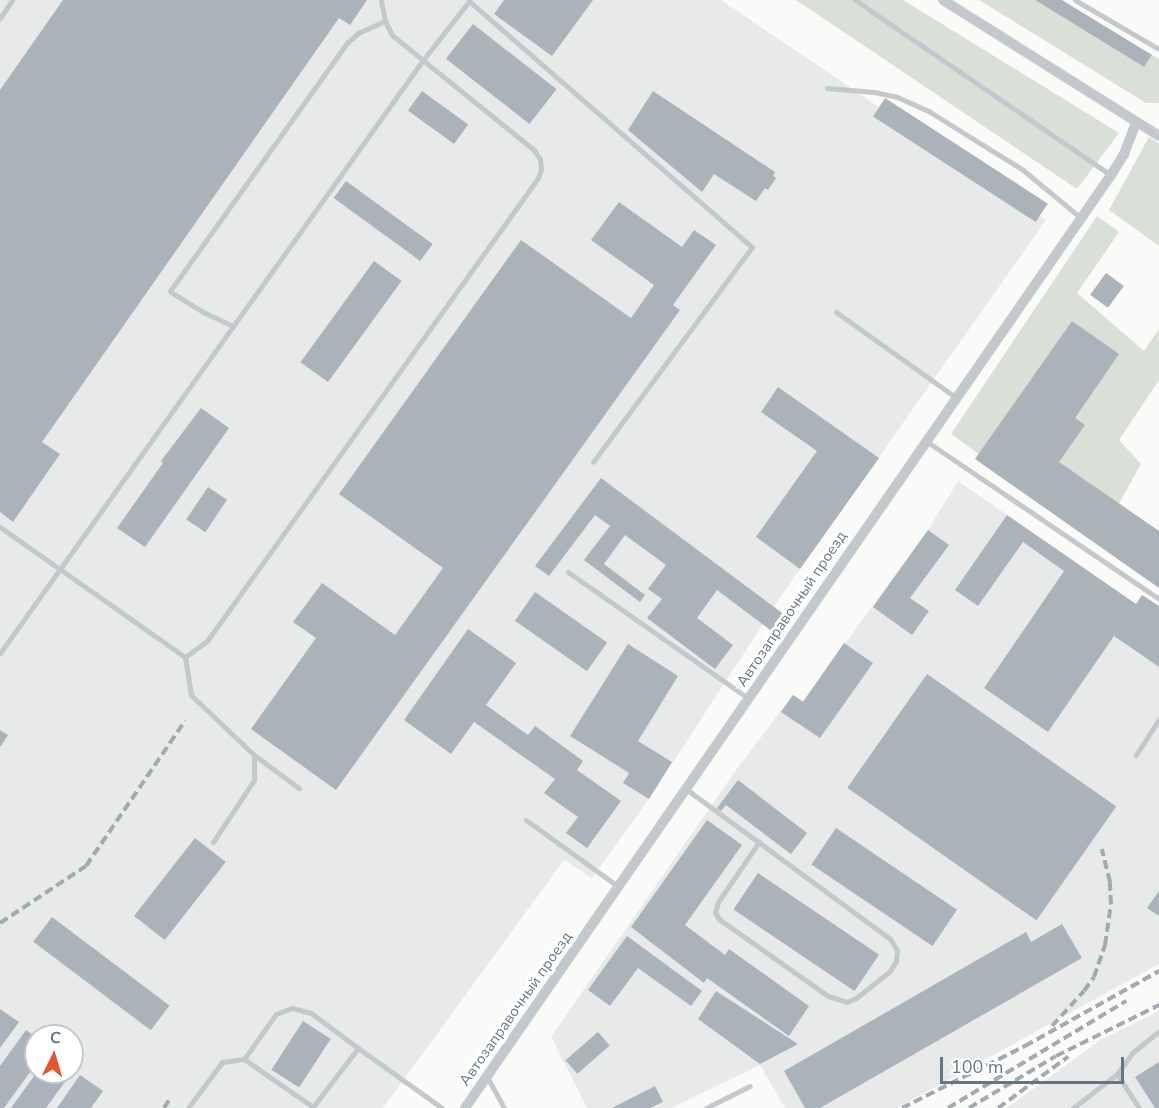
<!DOCTYPE html>
<meta charset="utf-8">
<style>
body{margin:0}
#map{position:relative;width:1159px;height:1108px;overflow:hidden;background:#fafaf8;font-family:"Nunito Sans",sans-serif}
div>[style]{position:absolute}
[style*='--x']{left:calc(var(--x)*1px);top:calc(var(--y)*1px);width:calc(var(--w)*1px);rotate:calc(var(--a)*1deg)}
.built>*{inset:0;background:#e8e9e9}
.green>*{inset:0;background:#dadfd7}
.building>*{inset:0;background:#aab3b9;transform-origin:0 0}
.service>*{height:5px;margin:-2.5px;padding:0 2.5px;transform-origin:2.5px;border-radius:2.5px;background:#c3c8cc}
.minor>*{height:10px;margin:-5px;padding:0 5px;transform-origin:5px;border-radius:5px;background:#c3c8cc}
.rail>*{height:4px;margin-top:-2px;transform-origin:0;background:repeating-linear-gradient(90deg,#a2aab0 0 9px,transparent 0 13.5px)}
span{translate:-50% -50%;white-space:nowrap;text-align:center;line-height:1.15;-webkit-text-stroke:6px #fff;paint-order:stroke}
.street-label{font-size:15px;color:#657683}
.north{position:absolute;left:24px;top:1024px;width:60px;height:60px;box-sizing:border-box;background:#fff;border:2px solid #c1c8cd;border-radius:50%;rotate:5deg;font-size:16px;font-weight:700;line-height:24px;text-align:center;color:#657683}
.north::after{content:'';display:block;margin:auto;width:21px;height:27px;background:#e4572e;clip-path:polygon(50% 0,100% 100%,50% 72%,0 100%)}
.scale{position:absolute;left:940px;top:1057px;width:184px;height:27px;box-sizing:border-box;border:3px solid #657683;border-top:0;padding-left:8px;font-size:18px;line-height:21px;white-space:nowrap;color:#657683;-webkit-text-stroke:4px #fff;paint-order:stroke}
</style>
<div id="map">
<div class="built">
<i style="clip-path:polygon(evenodd,0 0,721px 0,1046px 220px,774px 606px,786px 616px,773px 632px,763px 624px,649px 799px,592px 878px,564px 860px,383px 1108px,0 1108px,0 0,36px 1036px,72px 1036px,72px 1072px,36px 1072px,36px 1036px)"></i>
<i style="clip-path:polygon(958px 481px,1136px 604px,1142px 595px,1159px 606px,1159px 964px,897px 1108px,785px 1108px,760px 1065px,671px 1108px,587px 1108px,551px 1037px,736px 770px,793px 695px,803px 701px,928px 530px)"></i>
<i style="clip-path:polygon(1159px 1011px,1159px 1108px,1007px 1108px,1102px 1039px)"></i>
</div>
<div class="green">
<i style="clip-path:polygon(796px 0,903px 0,1119px 133px,1077px 189px)"></i>
<i style="clip-path:polygon(979px 0,1035px 0,1144px 67px,1152px 55px,1159px 59px,1159px 103px,1146px 103px)"></i>
<i style="clip-path:polygon(1149px 137px,1159px 144px,1159px 246px,1109px 210px)"></i>
<i style="clip-path:polygon(1097px 216px,1119px 232px,1077px 293px,1144px 351px,1159px 329px,1159px 380px,1119px 440px,1141px 464px,1107px 525px,1159px 582px,951px 434px)"></i>
</div>
<div class="building">
<i style="clip-path:polygon(63px 0,367px 0,350px 25px,339px 18px,42px 442px,60px 454px,13px 522px,0 512px,0 90px)"></i>
<i style="clip-path:polygon(504px 0,593px 0,552px 56px,494px 14px)"></i>
<i style="clip-path:polygon(1035px 0,1062px 0,1152px 55px,1144px 67px)"></i>
<i style="left:473px;top:24px;width:106px;height:44px;rotate:38deg"></i>
<i style="left:422px;top:91px;width:57px;height:24px;rotate:36deg"></i>
<i style="clip-path:polygon(653px 91px,775px 172px,773px 176px,776px 178px,768px 190px,765px 188px,756px 201px,714px 174px,702px 192px,628px 130px)"></i>
<i style="left:885px;top:98px;width:194px;height:22px;rotate:33deg"></i>
<i style="left:346px;top:181px;width:107px;height:21px;rotate:36deg"></i>
<i style="clip-path:polygon(619px 202px,682px 247px,694px 230px,716px 245px,673px 305px,680px 310px,336px 790px,251px 729px,316px 638px,293px 622px,322px 583px,395px 635px,443px 568px,339px 494px,521px 240px,631px 318px,654px 285px,591px 240px)"></i>
<i style="left:374px;top:261px;width:34px;height:125px;rotate:36deg"></i>
<i style="left:1106px;top:273px;width:22px;height:27px;rotate:36deg"></i>
<i style="clip-path:polygon(1072px 321px,1119px 354px,1075px 418px,1085px 425px,1059px 462px,1159px 531px,1159px 588px,975px 459px)"></i>
<i style="clip-path:polygon(778px 387px,879px 458px,800px 569px,756px 537px,817px 451px,761px 412px)"></i>
<i style="clip-path:polygon(201px 408px,229px 428px,145px 547px,117px 528px,163px 463px,161px 461px)"></i>
<i style="clip-path:polygon(601px 478px,786px 616px,773px 632px,717px 590px,697px 618px,733px 645px,715px 669px,647px 618px,662px 599px,648px 589px,666px 565px,625px 535px,604px 564px,645px 595px,640px 602px,584px 560px,610px 526px,595px 515px,549px 576px,535px 566px)"></i>
<i style="left:208px;top:487px;width:23px;height:39px;rotate:34deg"></i>
<i style="clip-path:polygon(1007px 515px,1136px 604px,1142px 595px,1159px 606px,1159px 667px,1114px 636px,1048px 732px,984px 688px,1064px 571px,1023px 542px,978px 606px,955px 590px)"></i>
<i style="clip-path:polygon(928px 530px,949px 545px,910px 598px,929px 611px,912px 635px,873px 607px)"></i>
<i style="left:535px;top:592px;width:88px;height:35px;rotate:35deg"></i>
<i style="clip-path:polygon(468px 629px,516px 663px,486px 705px,528px 735px,535px 726px,583px 761px,577px 770px,621px 801px,587px 848px,566px 833px,578px 817px,544px 793px,555px 779px,474px 722px,451px 754px,404px 720px)"></i>
<i style="clip-path:polygon(844px 643px,873px 663px,820px 738px,781px 712px,793px 695px,803px 702px)"></i>
<i style="clip-path:polygon(628px 644px,678px 676px,638px 741px,672px 762px,649px 799px,623px 783px,629px 773px,570px 736px)"></i>
<i style="left:927px;top:674px;width:231px;height:139px;rotate:35deg"></i>
<i style="clip-path:polygon(0 730px,8px 735px,0 747px)"></i>
<i style="clip-path:polygon(738px 780px,807px 833px,791px 854px,726px 805px,721px 811px,717px 808px)"></i>
<i style="clip-path:polygon(707px 820px,742px 845px,685px 925px,725px 955px,729px 949px,809px 1006px,789px 1036px,707px 978px,704px 983px,631px 927px)"></i>
<i style="left:836px;top:828px;width:146px;height:44px;rotate:34deg"></i>
<i style="left:195px;top:838px;width:39px;height:99px;rotate:38deg"></i>
<i style="left:758px;top:873px;width:146px;height:44px;rotate:34deg"></i>
<i style="clip-path:polygon(1159px 891px,1159px 916px,1147px 908px)"></i>
<i style="left:52px;top:917px;width:147px;height:31px;rotate:37deg"></i>
<i style="clip-path:polygon(1062px 924px,1082px 958px,820px 1108px,805px 1108px,784px 1071px,1026px 932px,1031px 942px)"></i>
<i style="clip-path:polygon(627px 936px,702px 991px,691px 1006px,638px 968px,610px 1006px,588px 990px)"></i>
<i style="clip-path:polygon(716px 991px,798px 1044px,760px 1064px,698px 1019px)"></i>
<i style="clip-path:polygon(0 1009px,19px 1022px,0 1048px)"></i>
<i style="left:303px;top:1021px;width:33px;height:58px;rotate:33deg"></i>
<i style="clip-path:polygon(26px 1030px,36px 1037px,36px 1064px,4px 1108px,0 1108px,0 1066px)"></i>
<i style="left:598px;top:1032px;width:18px;height:43px;rotate:49deg"></i>
<i style="clip-path:polygon(1159px 1062px,1159px 1108px,1155px 1108px,1135px 1077px)"></i>
<i style="clip-path:polygon(37px 1072px,72px 1072px,46px 1108px,11px 1108px)"></i>
<i style="clip-path:polygon(80px 1075px,103px 1091px,91px 1108px,57px 1108px)"></i>
<i style="clip-path:polygon(655px 1086px,663px 1102px,650px 1108px,612px 1108px)"></i>
</div>
<div class="service">
<i style="--x:855;--y:0;--w:310;--a:34.4"></i>
<i style="--x:1075;--y:0;--w:97;--a:30.3"></i>
<i style="--x:469;--y:1;--w:375;--a:41"></i>
<i style="--x:752;--y:247;--w:267;--a:126.5"></i>
<i style="--x:0;--y:18;--w:22;--a:-56"></i>
<i style="--x:827;--y:88;--w:47;--a:4.9"></i>
<i style="--x:874;--y:92;--w:24;--a:12"></i>
<i style="--x:897;--y:97;--w:36;--a:24"></i>
<i style="--x:930;--y:112;--w:110;--a:31.9"></i>
<i style="--x:1023;--y:170;--w:75;--a:39.6"></i>
<i style="--x:836;--y:312;--w:146;--a:35.5"></i>
<i style="--x:233;--y:326;--w:33;--a:-155"></i>
<i style="--x:203;--y:312;--w:39;--a:-148"></i>
<i style="--x:170;--y:291;--w:305;--a:-54.5"></i>
<i style="--x:347;--y:43;--w:15;--a:-42"></i>
<i style="--x:358;--y:33;--w:30;--a:-24"></i>
<i style="--x:926;--y:441;--w:282;--a:34.1"></i>
<i style="--x:0;--y:527;--w:226;--a:35.1"></i>
<i style="--x:185;--y:657;--w:27;--a:-36"></i>
<i style="--x:207;--y:641;--w:569;--a:-54.44"></i>
<i style="--x:538;--y:178;--w:9;--a:-72"></i>
<i style="--x:541;--y:169;--w:10;--a:-96"></i>
<i style="--x:540;--y:159;--w:11;--a:-124"></i>
<i style="--x:534;--y:150;--w:183;--a:-141"></i>
<i style="--x:392;--y:35;--w:16;--a:-117"></i>
<i style="--x:385;--y:21;--w:21;--a:-101"></i>
<i style="--x:568;--y:572;--w:220;--a:35"></i>
<i style="--x:0;--y:653;--w:728;--a:-54.5"></i>
<i style="--x:423;--y:60;--w:76;--a:-51.9"></i>
<i style="--x:185;--y:657;--w:38;--a:81"></i>
<i style="--x:191;--y:695;--w:87;--a:43.6"></i>
<i style="--x:254;--y:755;--w:56;--a:36.3"></i>
<i style="--x:1136;--y:755;--w:43;--a:-57.4"></i>
<i style="--x:686;--y:789;--w:253;--a:36.3"></i>
<i style="--x:890;--y:939;--w:13;--a:58"></i>
<i style="--x:897;--y:950;--w:11;--a:95"></i>
<i style="--x:896;--y:961;--w:12;--a:121"></i>
<i style="--x:890;--y:971;--w:43;--a:141.5"></i>
<i style="--x:856;--y:998;--w:10;--a:156"></i>
<i style="--x:847;--y:1002;--w:20;--a:-162"></i>
<i style="--x:828;--y:996;--w:133;--a:-144.8"></i>
<i style="--x:719;--y:919;--w:8;--a:-120"></i>
<i style="--x:715;--y:912;--w:10;--a:-73"></i>
<i style="--x:718;--y:902;--w:73;--a:-55.7"></i>
<i style="--x:526;--y:820;--w:115;--a:35.8"></i>
<i style="--x:213;--y:842;--w:74;--a:-56.5"></i>
<i style="--x:254;--y:780;--w:25;--a:-90"></i>
<i style="--x:244;--y:1059;--w:55;--a:-54.6"></i>
<i style="--x:276;--y:1014;--w:17;--a:-21"></i>
<i style="--x:292;--y:1008;--w:20;--a:15"></i>
<i style="--x:311;--y:1013;--w:59;--a:36.7"></i>
<i style="--x:1117;--y:1074;--w:40;--a:57.1"></i>
<i style="--x:487;--y:1077;--w:35;--a:61"></i>
<i style="--x:188;--y:1108;--w:57;--a:-53.5"></i>
<i style="--x:222;--y:1062;--w:22;--a:-8"></i>
<i style="--x:244;--y:1059;--w:84;--a:34.8"></i>
<i style="--x:312;--y:1108;--w:76;--a:-52.5"></i>
<i style="--x:358;--y:1048;--w:103;--a:35.5"></i>
<i style="--x:706;--y:1108;--w:49;--a:-26.6"></i>
<i style="--x:1073;--y:1108;--w:56;--a:-37.7"></i>
<i style="--x:1117;--y:1074;--w:26;--a:-54"></i>
<i style="--x:1132;--y:1053;--w:35;--a:-39"></i>
</div>
<div class="minor">
<i style="--x:943;--y:0;--w:255;--a:32.2"></i>
<i style="--x:465;--y:1108;--w:1135;--a:-55.3"></i>
<i style="--x:1111;--y:175;--w:25;--a:-58"></i>
<i style="--x:1124;--y:154;--w:33;--a:-69"></i>
</div>
<div class="rail">
<i style="--x:0;--y:923;--w:103;--a:-33.5"></i>
<i style="--x:86;--y:866;--w:176;--a:-55.7"></i>
<i style="--x:1052;--y:1026;--w:47;--a:-47.6"></i>
<i style="--x:1084;--y:991;--w:17;--a:-54"></i>
<i style="--x:1094;--y:977;--w:34;--a:-71"></i>
<i style="--x:1105;--y:945;--w:41;--a:-81.7"></i>
<i style="--x:1111;--y:904;--w:22;--a:-93"></i>
<i style="--x:1110;--y:882;--w:34;--a:-104"></i>
<i style="--x:164;--y:1108;--w:9;--a:-58"></i>
<i style="--x:902;--y:1108;--w:138;--a:-26.8"></i>
<i style="--x:1025;--y:1046;--w:154;--a:-29.2"></i>
<i style="--x:948;--y:1108;--w:208;--a:-31"></i>
<i style="--x:969;--y:1108;--w:101;--a:-30.9"></i>
<i style="--x:1056;--y:1056;--w:115;--a:-26.3"></i>
<i style="--x:998;--y:1108;--w:87;--a:-36.1"></i>
</div>
<div class="street-label">
<span style="left:792px;top:609px;rotate:-56deg">Автозаправочный проезд</span>
<span style="left:516px;top:1009px;rotate:-55deg">Автозаправочный проезд</span>
</div>
<div class="north">С</div>
<div class="scale">100 m</div>
</div>
